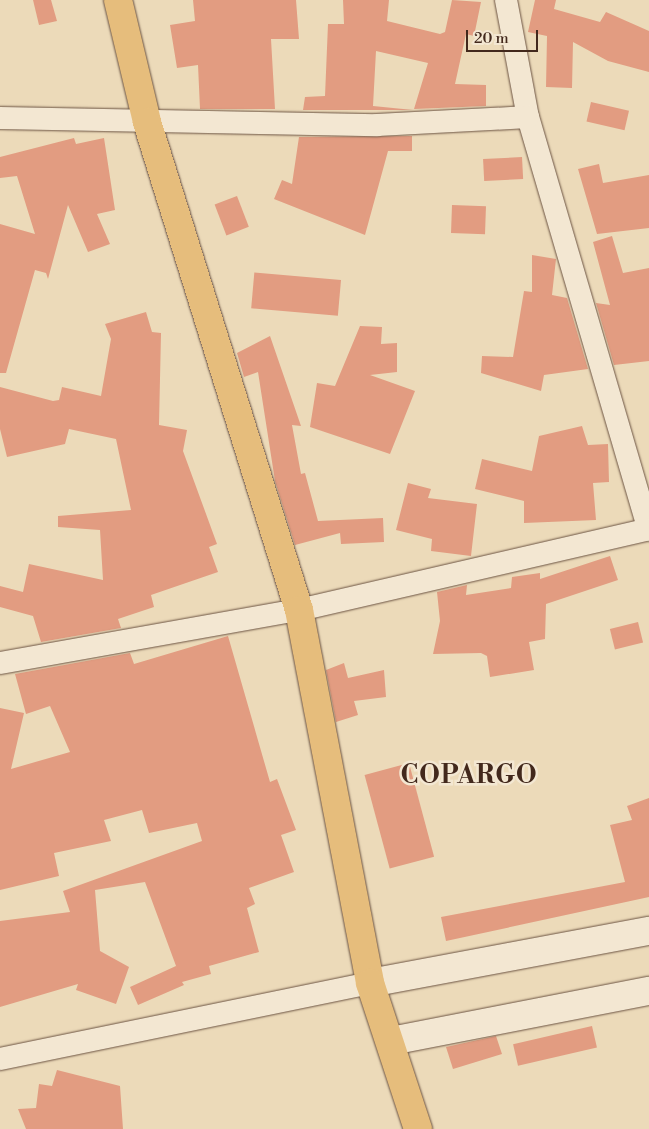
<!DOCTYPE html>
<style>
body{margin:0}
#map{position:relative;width:649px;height:1129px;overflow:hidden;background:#ecdab9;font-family:"Libre Bodoni",serif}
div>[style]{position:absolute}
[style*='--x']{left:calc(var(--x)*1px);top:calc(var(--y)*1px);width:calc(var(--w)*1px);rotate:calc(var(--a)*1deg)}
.building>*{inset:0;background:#e29c81;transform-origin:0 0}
.roads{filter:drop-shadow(0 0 1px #6c5443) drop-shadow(0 0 1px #6c5443)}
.street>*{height:22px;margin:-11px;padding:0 11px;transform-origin:11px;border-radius:11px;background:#f3e7d2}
.secondary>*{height:28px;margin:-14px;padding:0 14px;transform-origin:14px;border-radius:14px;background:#f3e7d2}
.highway>*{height:28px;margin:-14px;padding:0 14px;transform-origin:14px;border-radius:14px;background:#e6bd7c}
span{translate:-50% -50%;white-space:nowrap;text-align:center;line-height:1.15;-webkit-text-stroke:5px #f3e7d2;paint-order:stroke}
.district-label{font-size:25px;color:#42281c;font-weight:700;letter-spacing:1px}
.scale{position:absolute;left:466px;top:30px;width:72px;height:22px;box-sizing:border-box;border:2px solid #42281c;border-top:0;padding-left:6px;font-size:15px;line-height:18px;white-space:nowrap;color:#42281c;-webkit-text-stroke:4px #f3e7d2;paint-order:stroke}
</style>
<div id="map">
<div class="building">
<i style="clip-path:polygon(33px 0,51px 0,57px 21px,39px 25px)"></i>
<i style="clip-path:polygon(193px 0,296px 0,299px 39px,271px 39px,275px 109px,200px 109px,198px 65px,177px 68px,170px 25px,195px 21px)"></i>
<i style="clip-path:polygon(343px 0,389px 0,387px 21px,440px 34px,445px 32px,452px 0,481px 2px,474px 36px,466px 34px,455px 84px,486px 85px,486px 106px,414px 109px,428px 63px,376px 51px,373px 106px,413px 110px,303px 110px,305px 97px,325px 96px,328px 24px,344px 24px)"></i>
<i style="clip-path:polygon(535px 0,556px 0,554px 9px,600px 22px,606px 12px,649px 31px,649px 72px,608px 61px,573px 42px,572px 88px,546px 87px,547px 36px,528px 32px)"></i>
<i style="left:591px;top:102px;width:39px;height:20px;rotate:13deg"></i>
<i style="clip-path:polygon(412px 136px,412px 151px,388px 151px,365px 235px,274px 199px,282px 180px,292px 184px,299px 137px)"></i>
<i style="clip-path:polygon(74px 138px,76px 144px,104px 138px,115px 210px,97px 214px,110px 244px,88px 252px,68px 205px,48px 279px,46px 273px,35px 270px,6px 373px,0 373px,0 224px,35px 234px,17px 176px,0 178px,0 157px)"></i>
<i style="left:522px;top:157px;width:22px;height:39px;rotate:87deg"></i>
<i style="clip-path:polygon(599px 164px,603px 183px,649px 175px,649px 228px,597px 234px,578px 169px)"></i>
<i style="left:237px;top:196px;width:33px;height:24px;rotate:69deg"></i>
<i style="left:452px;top:205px;width:34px;height:28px;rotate:2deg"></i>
<i style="clip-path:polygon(612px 236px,623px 273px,649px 268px,649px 361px,614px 365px,596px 303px,610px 305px,593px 242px)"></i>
<i style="clip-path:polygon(532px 255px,556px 259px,552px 295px,567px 298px,588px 369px,544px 375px,541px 391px,481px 373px,482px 356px,513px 357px,524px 291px,532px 292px)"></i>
<i style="left:341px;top:280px;width:36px;height:87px;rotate:95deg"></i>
<i style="clip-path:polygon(146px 312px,152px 332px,161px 333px,159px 425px,187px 430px,183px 451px,217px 544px,209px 547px,218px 572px,151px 595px,154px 607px,118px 619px,121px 628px,41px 642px,33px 616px,0 607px,0 586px,23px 592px,29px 564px,103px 580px,100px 530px,58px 527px,58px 516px,131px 510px,116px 439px,69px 429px,65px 444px,7px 457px,0 429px,0 387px,53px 401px,59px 400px,62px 387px,101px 396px,111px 339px,105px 324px)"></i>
<i style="clip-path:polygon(360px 326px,382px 327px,381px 344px,397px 343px,397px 372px,370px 375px,415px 391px,390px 454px,310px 427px,317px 383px,335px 386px)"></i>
<i style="clip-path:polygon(270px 336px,301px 426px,292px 425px,301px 474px,305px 473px,318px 521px,383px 518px,384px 542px,341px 544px,340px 533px,295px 545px,275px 481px,258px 372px,244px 377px,237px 353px)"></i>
<i style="clip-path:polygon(582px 426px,588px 445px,608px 444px,609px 482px,593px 483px,596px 520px,524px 523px,524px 501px,475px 489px,482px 459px,532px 471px,539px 436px)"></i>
<i style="clip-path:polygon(408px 483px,431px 489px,428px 498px,477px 504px,471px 556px,431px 551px,432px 539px,396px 530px)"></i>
<i style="clip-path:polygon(610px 556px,618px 580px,546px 604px,545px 639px,529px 642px,534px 670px,490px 677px,487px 656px,481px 653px,433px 654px,440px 621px,437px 592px,467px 585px,466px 595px,511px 588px,512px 577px,540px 573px,540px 579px)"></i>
<i style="left:638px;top:622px;width:21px;height:29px;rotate:76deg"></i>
<i style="clip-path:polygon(228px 636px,270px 782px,277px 779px,296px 830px,281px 835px,294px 872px,249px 888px,255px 904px,247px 908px,259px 952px,209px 966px,211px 974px,182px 982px,184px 985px,138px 1005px,130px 987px,176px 966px,179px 974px,145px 882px,95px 890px,100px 951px,129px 967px,116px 1004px,76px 990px,78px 984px,0 1007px,0 921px,70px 912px,63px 891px,202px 841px,197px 823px,149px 833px,142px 810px,104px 820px,111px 841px,54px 853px,59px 876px,0 890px,0 708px,24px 713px,11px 769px,70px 752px,50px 706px,26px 714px,15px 674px,130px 653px,134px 664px)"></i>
<i style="clip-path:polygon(344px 663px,348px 678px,384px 670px,386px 697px,354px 701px,358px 715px,336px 722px,326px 670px)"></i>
<i style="left:409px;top:763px;width:97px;height:46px;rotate:75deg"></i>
<i style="clip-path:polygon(649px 798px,649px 897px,446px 941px,441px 917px,625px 882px,610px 825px,632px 820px,627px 806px)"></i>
<i style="left:592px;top:1026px;width:22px;height:81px;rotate:77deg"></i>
<i style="clip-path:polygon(496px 1036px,502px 1054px,453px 1069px,446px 1047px)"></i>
<i style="clip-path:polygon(57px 1070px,120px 1086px,123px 1129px,26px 1129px,18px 1109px,36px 1108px,39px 1084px,52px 1086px)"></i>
</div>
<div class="roads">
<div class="street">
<i style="--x:506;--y:0;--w:119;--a:79.4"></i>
<i style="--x:528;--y:117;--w:430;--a:73.7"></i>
<i style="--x:0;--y:118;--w:377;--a:1.1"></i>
<i style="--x:377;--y:125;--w:151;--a:-3"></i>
<i style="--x:0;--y:663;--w:304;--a:-10.1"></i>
<i style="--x:299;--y:610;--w:359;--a:-13"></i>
<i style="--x:0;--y:1059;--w:378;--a:-11.6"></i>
</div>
<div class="secondary">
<i style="--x:370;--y:983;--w:284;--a:-10.6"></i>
<i style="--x:391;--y:1041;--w:263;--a:-11"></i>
</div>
<div class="highway">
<i style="--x:118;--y:0;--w:125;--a:76.6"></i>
<i style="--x:147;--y:122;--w:511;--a:72.7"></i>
<i style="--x:299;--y:610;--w:380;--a:79.2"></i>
<i style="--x:370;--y:983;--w:154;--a:71.8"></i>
</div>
</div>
<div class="district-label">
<span style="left:469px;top:776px">COPARGO</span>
</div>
<div class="scale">20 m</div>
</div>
